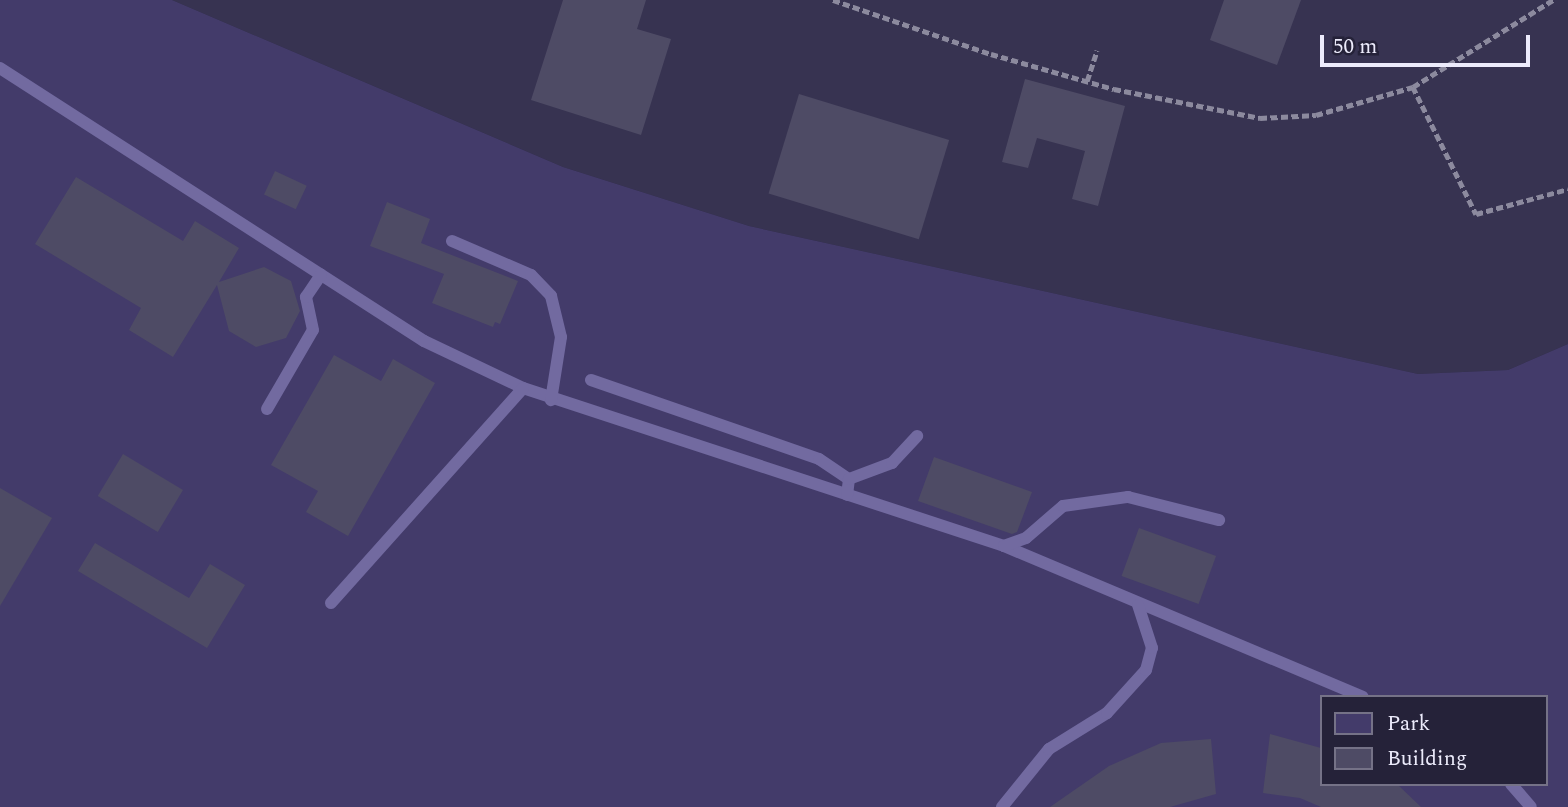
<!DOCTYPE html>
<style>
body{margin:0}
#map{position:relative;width:1568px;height:807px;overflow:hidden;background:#2f2c44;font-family:Spectral,serif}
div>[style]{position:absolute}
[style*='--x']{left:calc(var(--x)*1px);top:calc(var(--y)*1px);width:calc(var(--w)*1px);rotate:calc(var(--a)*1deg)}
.built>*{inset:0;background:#373351}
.green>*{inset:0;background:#433b6a}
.building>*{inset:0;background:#4e4b65;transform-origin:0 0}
.path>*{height:4.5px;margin-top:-2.25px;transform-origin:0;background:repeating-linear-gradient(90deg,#8c8a9e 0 7px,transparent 0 10.5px)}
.lane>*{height:12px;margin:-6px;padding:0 6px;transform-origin:6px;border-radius:6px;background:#726aa0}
span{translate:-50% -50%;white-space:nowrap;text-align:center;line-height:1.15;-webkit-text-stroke:5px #252239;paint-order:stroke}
.legend{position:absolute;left:1320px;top:695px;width:228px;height:91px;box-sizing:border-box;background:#252239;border:2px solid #757287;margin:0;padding:9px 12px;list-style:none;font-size:21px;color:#ecebfb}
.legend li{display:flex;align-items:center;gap:14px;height:35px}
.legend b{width:35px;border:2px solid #757287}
.scale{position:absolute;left:1320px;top:35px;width:210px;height:32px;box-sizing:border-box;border:4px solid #ecebfb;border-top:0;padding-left:9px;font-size:21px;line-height:24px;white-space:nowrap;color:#ecebfb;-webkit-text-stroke:5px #252239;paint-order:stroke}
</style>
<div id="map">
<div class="built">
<i style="clip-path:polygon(172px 0,1568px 0,1568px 344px,1508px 370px,1418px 374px,749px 226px,563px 167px)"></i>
</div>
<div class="green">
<i style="clip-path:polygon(evenodd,0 0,172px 0,563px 167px,749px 226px,1418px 374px,1508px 370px,1568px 344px,1568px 807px,0 807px,0 0,1321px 697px,1545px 697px,1545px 784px,1321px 784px,1321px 697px)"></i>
</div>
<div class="building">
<i style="clip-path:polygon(563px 0,646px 0,637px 29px,671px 39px,641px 135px,531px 100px)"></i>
<i style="clip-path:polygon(1224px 0,1301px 0,1277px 65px,1210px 40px)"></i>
<i style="clip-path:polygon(1025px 79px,1125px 106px,1098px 206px,1072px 199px,1085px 151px,1037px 138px,1028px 168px,1002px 162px)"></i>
<i style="left:799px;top:94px;width:157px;height:104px;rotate:17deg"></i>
<i style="left:275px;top:171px;width:35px;height:26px;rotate:25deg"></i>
<i style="clip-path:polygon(76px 177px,183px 241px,195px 221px,239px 248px,219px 282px,264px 267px,291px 281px,300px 311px,286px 338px,256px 347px,229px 331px,217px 285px,173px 357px,129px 330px,141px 308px,35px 244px)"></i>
<i style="clip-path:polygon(387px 202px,430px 219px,421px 243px,518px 281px,500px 324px,495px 322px,493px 327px,432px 303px,444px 274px,370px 246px)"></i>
<i style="clip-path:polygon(334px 355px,381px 381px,393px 359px,435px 383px,348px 536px,306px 512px,318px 491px,271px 465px)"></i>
<i style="left:123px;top:454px;width:70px;height:49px;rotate:31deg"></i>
<i style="clip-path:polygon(934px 457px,1032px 492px,1017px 532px,1012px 534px,918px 501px)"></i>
<i style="clip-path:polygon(0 488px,52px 518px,0 606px)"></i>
<i style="left:1139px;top:528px;width:82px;height:51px;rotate:20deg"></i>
<i style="clip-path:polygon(95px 543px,189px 598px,210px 564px,245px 585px,207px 648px,78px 571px)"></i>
<i style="clip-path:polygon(1270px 734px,1321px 748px,1321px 784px,1397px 784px,1421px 807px,1321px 807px,1300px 798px,1263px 793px)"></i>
<i style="clip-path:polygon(1211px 739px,1216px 794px,1170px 807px,1050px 807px,1109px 766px,1161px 743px)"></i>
</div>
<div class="path">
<i style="--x:833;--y:0;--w:167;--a:18.9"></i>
<i style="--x:991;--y:54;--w:128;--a:15.9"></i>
<i style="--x:1114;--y:89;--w:149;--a:11.2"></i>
<i style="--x:1260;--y:118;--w:56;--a:-3.1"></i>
<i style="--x:1316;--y:115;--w:101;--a:-16.1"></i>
<i style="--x:1413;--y:87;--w:165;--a:-31.9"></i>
<i style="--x:1087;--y:81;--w:32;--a:-72"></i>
<i style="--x:1413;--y:87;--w:142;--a:63.6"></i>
<i style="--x:1476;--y:214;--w:95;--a:-15.2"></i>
</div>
<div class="lane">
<i style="--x:0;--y:68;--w:504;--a:32.78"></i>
<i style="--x:424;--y:341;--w:110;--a:25.4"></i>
<i style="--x:523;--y:388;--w:506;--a:18.18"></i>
<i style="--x:1004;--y:546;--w:389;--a:22.8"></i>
<i style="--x:452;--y:241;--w:86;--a:23.3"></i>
<i style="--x:531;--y:275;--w:29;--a:46"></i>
<i style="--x:551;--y:296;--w:42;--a:76.3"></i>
<i style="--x:561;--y:337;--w:64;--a:99"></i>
<i style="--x:591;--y:380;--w:241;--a:19.1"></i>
<i style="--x:819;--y:459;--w:36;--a:34"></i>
<i style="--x:849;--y:479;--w:16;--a:97"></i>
<i style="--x:267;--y:409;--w:91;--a:-59.8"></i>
<i style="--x:313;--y:330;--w:34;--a:-102"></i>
<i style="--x:306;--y:297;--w:27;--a:-56"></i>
<i style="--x:849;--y:479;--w:46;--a:-20.4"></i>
<i style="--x:892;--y:463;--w:37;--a:-47"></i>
<i style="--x:1004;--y:546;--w:23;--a:-20"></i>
<i style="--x:1026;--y:538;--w:49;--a:-40.9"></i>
<i style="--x:1063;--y:506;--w:66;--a:-7.9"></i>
<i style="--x:1128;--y:497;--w:94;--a:14.2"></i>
<i style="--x:331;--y:603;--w:288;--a:-48.2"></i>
<i style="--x:1511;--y:784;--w:30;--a:49"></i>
<i style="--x:1002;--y:807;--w:75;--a:-51"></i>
<i style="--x:1049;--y:749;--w:68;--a:-31.8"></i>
<i style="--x:1107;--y:713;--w:58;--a:-47.8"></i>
<i style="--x:1146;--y:670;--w:23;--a:-75"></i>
<i style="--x:1152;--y:648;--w:45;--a:-108"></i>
</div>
<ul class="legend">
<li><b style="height:19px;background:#433b6a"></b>Park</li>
<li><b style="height:19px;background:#4e4b65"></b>Building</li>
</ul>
<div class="scale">50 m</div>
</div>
